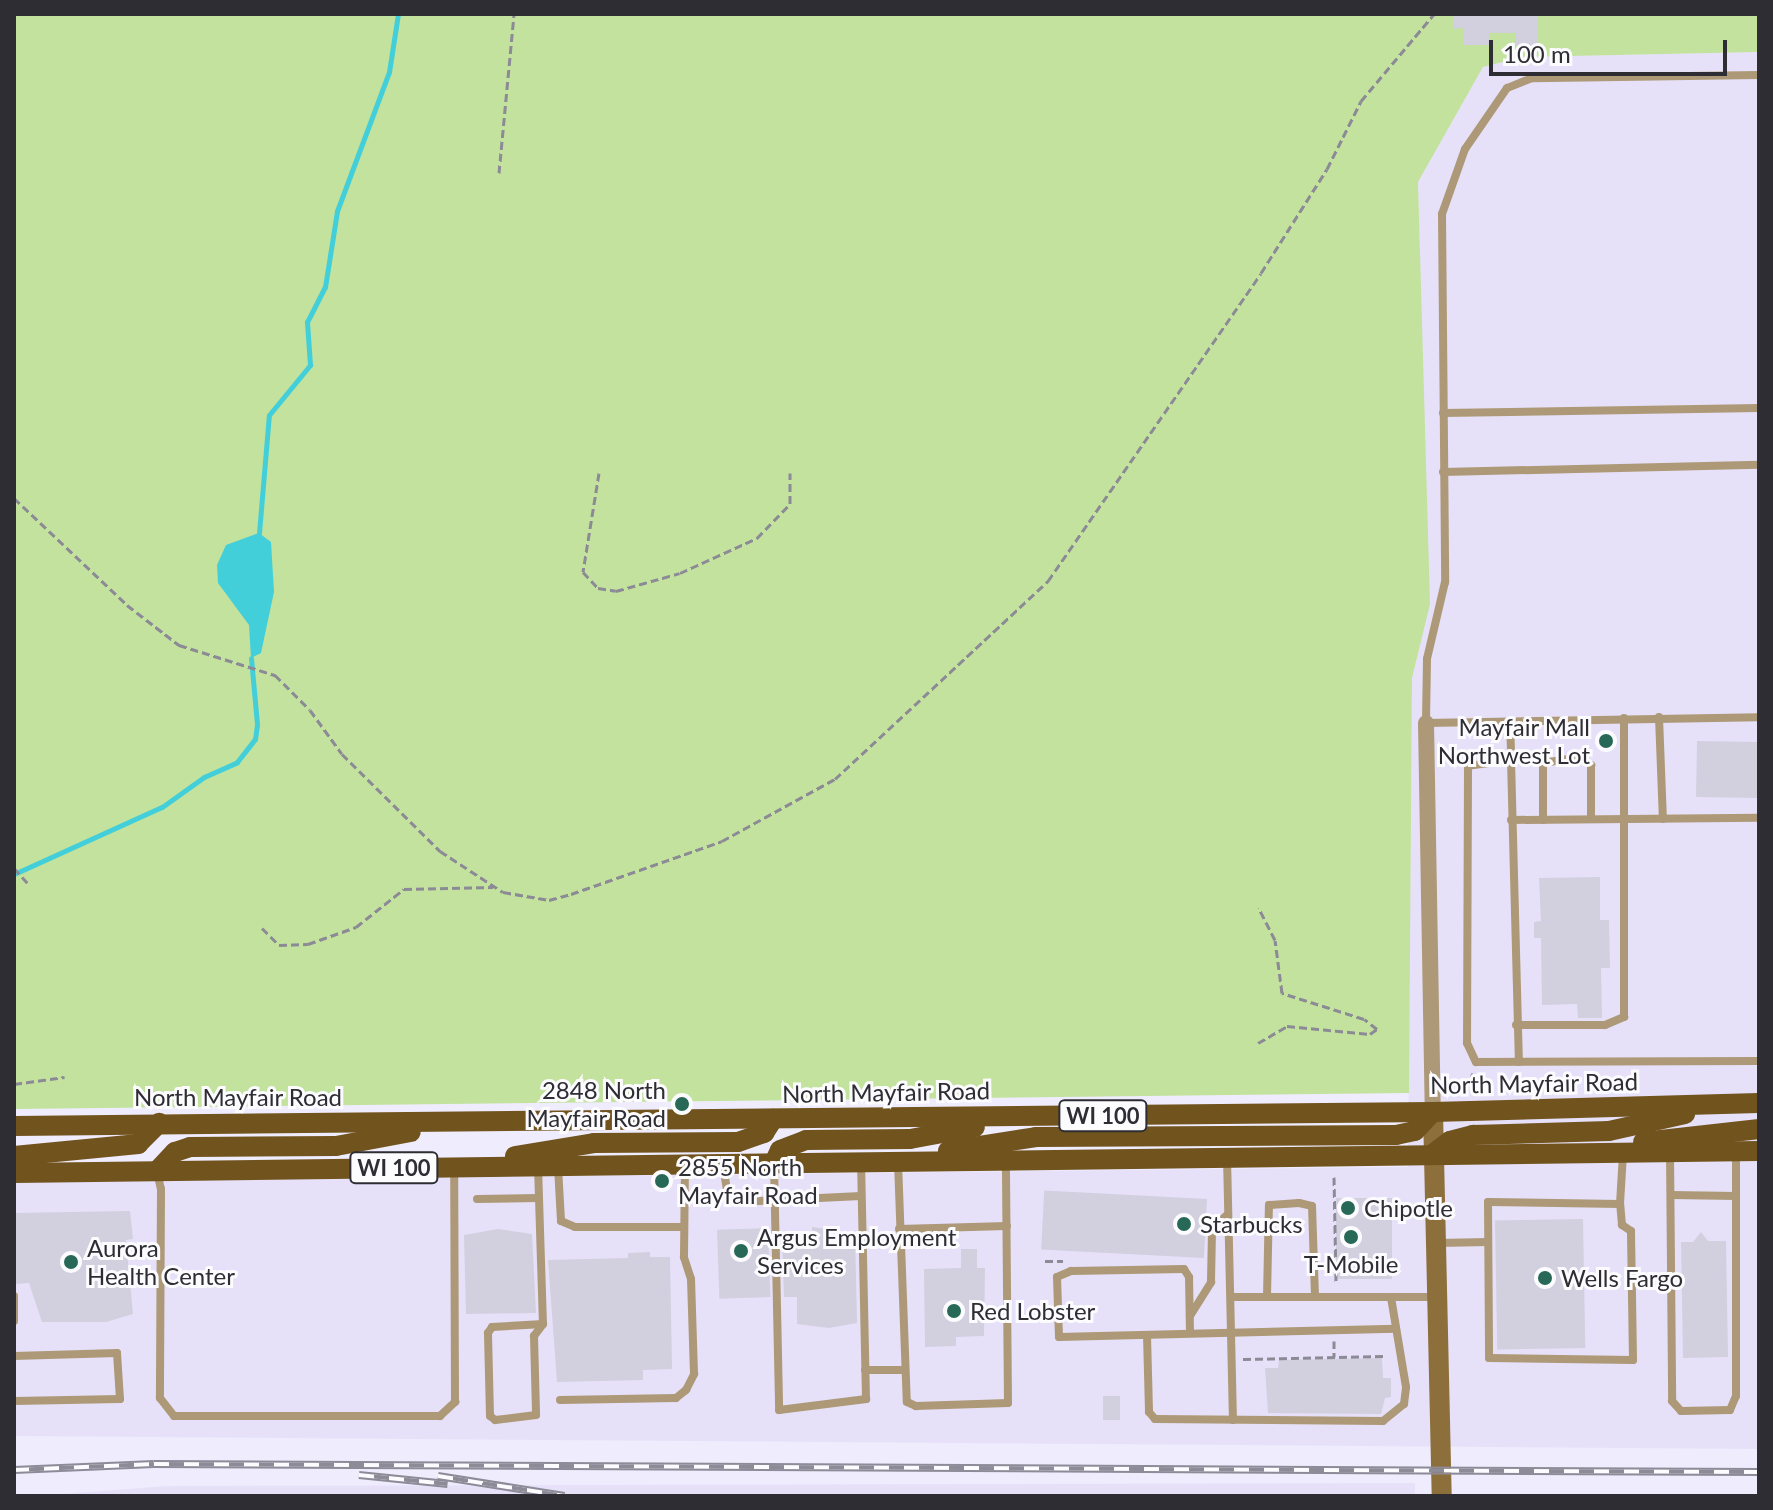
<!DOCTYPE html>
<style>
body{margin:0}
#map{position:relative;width:1773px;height:1510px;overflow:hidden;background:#efecfd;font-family:Lato,sans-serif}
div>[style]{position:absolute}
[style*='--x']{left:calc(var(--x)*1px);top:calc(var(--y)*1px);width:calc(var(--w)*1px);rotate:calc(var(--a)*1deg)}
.built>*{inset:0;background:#e6e1f9}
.green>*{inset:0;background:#c2e29e}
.water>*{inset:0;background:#43cfd9}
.stream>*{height:5px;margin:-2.5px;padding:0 2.5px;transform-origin:2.5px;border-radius:2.5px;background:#43cfd9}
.building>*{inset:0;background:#d2cfdf;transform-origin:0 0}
.path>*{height:3px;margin-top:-1.5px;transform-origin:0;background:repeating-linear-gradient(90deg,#8c8a95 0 8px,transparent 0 12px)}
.lane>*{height:8px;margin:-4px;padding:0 4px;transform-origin:4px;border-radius:4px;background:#ad9977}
.street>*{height:16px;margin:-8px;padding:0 8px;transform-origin:8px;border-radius:8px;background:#ad9977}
.secondary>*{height:20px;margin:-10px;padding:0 10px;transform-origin:10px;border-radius:10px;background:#8d6f3b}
.primary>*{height:20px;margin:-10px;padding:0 10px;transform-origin:10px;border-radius:10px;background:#70531d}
.rail>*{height:8px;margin-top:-4px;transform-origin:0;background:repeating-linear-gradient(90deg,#fcfcff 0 15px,#8d8b97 0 30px);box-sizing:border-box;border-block:2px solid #8d8b97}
.dots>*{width:22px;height:22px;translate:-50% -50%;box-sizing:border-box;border:4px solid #fcfcff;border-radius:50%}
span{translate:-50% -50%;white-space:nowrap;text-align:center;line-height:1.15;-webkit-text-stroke:6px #fcfcff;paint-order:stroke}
.shield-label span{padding:2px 6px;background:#fcfcff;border:2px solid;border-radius:6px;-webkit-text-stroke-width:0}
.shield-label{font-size:22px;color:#2e2d33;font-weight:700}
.poi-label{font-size:24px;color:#2e2d33}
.right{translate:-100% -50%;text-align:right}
.left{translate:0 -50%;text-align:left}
.street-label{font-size:24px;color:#2e2d33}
.frame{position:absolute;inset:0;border:16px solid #2e2d33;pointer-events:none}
.scale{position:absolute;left:1489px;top:40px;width:238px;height:36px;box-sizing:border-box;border:4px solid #2e2d33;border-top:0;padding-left:10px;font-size:24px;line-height:28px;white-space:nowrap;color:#2e2d33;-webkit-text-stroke:6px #fcfcff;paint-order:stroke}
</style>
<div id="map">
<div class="built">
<i style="clip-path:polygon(1759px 52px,1759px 1449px,14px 1436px,14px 1182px,1408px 1167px,1412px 678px,1428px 607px,1418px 182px,1483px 67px,1523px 57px)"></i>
<i style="clip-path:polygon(1415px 1483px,1415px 1496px,36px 1496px,167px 1486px)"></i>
</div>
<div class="green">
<i style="clip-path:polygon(14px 14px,1759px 14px,1759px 52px,1523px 57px,1483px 67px,1418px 182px,1430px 604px,1412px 678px,1409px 1093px,14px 1109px)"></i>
</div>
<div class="water">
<i style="clip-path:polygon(259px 533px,271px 542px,274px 592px,261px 653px,251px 658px,249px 625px,218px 583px,217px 565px,226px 545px)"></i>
</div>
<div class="stream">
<i style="--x:259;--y:533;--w:118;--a:-85.2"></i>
<i style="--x:269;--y:415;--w:65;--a:-50.6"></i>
<i style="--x:310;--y:365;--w:43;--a:-94"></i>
<i style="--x:307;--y:322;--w:39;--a:-63"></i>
<i style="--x:325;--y:287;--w:77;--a:-81"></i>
<i style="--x:337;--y:211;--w:148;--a:-69.5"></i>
<i style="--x:389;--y:72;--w:59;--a:-81.2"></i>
<i style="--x:14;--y:874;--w:162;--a:-24.4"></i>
<i style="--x:162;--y:807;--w:52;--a:-35.5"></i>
<i style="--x:204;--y:777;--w:36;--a:-24"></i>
<i style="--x:237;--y:762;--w:29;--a:-52"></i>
<i style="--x:255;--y:739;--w:15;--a:-82"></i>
<i style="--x:257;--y:724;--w:66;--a:-95.2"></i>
</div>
<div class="building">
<i style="clip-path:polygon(1453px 14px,1538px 14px,1538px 46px,1516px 46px,1516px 33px,1489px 33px,1489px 45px,1463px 45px,1463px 28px,1453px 29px)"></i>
<i style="left:1759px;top:742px;width:56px;height:62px;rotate:91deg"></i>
<i style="clip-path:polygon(1600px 877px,1600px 920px,1609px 920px,1610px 968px,1601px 968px,1602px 1018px,1578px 1018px,1577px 1004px,1542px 1005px,1541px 938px,1534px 938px,1534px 922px,1541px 921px,1539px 878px)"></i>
<i style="left:1336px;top:1198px;width:56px;height:81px"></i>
<i style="left:1207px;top:1199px;width:59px;height:163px;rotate:93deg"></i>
<i style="clip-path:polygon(130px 1211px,133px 1239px,126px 1240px,133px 1314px,106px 1322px,42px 1322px,29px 1283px,14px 1284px,14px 1213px)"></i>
<i style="left:1583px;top:1219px;width:129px;height:88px;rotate:89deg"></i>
<i style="clip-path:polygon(812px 1227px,855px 1233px,857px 1323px,829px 1328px,797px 1324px,797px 1297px,784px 1297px,782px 1234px,812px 1234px)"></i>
<i style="left:768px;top:1228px;width:69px;height:51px;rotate:88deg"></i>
<i style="clip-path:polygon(498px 1229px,532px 1234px,536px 1313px,466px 1314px,464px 1235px)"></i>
<i style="clip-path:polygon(1701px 1232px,1708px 1241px,1726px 1241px,1728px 1357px,1683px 1358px,1681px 1242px,1693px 1242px)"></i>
<i style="clip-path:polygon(961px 1249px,977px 1249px,977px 1268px,985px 1268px,984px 1336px,956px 1337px,956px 1346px,925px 1347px,924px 1269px,961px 1268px)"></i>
<i style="clip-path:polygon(650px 1252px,650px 1257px,670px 1257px,672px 1369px,643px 1370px,643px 1380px,557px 1382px,548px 1260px,628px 1258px,628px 1253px)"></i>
<i style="clip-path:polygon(1382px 1358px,1383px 1378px,1391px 1378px,1391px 1397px,1385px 1398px,1381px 1414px,1268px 1413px,1265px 1368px,1278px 1368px,1279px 1360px)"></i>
<i style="left:1103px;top:1396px;width:17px;height:24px"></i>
</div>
<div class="path">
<i style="--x:499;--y:173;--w:160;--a:-84.6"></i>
<i style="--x:599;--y:473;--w:100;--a:99.2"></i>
<i style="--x:583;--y:572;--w:22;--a:47"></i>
<i style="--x:598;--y:588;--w:18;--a:9"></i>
<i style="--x:616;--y:591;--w:66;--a:-15.7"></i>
<i style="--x:680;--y:573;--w:85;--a:-24.4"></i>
<i style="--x:757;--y:538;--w:47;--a:-45.9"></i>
<i style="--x:790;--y:504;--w:31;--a:-90"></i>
<i style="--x:14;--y:498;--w:156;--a:43.4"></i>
<i style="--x:127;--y:605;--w:66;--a:37.6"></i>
<i style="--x:179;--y:645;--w:101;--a:17.4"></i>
<i style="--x:275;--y:675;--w:49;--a:45"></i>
<i style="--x:310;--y:710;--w:54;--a:54"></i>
<i style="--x:342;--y:754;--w:138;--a:44.7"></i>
<i style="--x:440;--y:851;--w:75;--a:33.1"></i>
<i style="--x:503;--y:892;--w:47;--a:9.9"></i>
<i style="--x:549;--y:900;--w:23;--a:-15"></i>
<i style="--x:571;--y:894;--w:160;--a:-19.3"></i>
<i style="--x:722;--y:841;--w:129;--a:-28.8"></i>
<i style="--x:835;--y:779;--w:291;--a:-42.9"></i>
<i style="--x:1048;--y:581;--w:374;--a:-55.3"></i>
<i style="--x:1261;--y:273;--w:123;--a:-57.6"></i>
<i style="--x:1327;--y:169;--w:76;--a:-63.4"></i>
<i style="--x:1361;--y:101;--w:114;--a:-50"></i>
<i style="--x:14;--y:868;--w:24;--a:48"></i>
<i style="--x:262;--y:928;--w:24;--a:45"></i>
<i style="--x:279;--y:945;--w:29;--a:-2"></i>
<i style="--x:308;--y:944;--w:51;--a:-19.5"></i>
<i style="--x:356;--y:927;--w:61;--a:-38.4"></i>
<i style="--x:404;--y:889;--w:89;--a:-1.3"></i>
<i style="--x:1258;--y:1043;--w:34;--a:-30"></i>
<i style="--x:1287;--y:1026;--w:83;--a:5.5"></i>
<i style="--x:1370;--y:1034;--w:9;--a:-36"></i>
<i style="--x:1377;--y:1029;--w:16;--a:-142"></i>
<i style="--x:1364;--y:1019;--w:86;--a:-162.4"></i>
<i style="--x:1282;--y:993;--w:53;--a:-97.5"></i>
<i style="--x:1275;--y:940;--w:36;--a:-117"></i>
<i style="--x:14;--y:1084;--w:51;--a:-7.8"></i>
<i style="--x:1465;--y:1087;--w:16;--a:-60"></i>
<i style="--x:1334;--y:1177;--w:107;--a:88.9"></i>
<i style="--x:1045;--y:1261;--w:18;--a:0"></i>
<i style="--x:1334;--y:1341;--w:16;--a:90"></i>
<i style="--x:1243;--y:1359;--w:140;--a:-1.2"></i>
</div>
<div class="lane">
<i style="--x:1759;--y:75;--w:227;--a:179.2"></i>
<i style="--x:1532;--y:78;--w:27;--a:158"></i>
<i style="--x:1507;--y:88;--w:74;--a:124.5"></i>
<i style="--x:1465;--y:149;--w:69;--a:109.5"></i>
<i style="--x:1442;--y:214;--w:368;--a:89.5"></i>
<i style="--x:1445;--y:582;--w:79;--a:103.2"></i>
<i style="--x:1427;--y:659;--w:64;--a:90.9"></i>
<i style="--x:1426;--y:723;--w:333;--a:-1"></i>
<i style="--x:1443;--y:413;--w:316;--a:-0.9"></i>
<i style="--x:1443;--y:472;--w:316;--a:-1.3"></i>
<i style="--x:1659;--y:717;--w:102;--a:87.8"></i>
<i style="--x:1510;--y:722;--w:38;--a:88"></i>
<i style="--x:1511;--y:760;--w:43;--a:172.1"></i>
<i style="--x:1468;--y:766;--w:277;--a:90.2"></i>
<i style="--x:1467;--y:1043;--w:21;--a:65"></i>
<i style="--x:1476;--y:1062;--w:283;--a:-0.2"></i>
<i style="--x:1511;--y:760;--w:302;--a:88.5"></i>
<i style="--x:1511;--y:820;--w:248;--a:-0.5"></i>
<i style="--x:1543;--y:820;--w:57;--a:-90"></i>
<i style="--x:1543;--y:763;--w:37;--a:-9"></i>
<i style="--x:1580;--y:757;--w:14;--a:36"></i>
<i style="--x:1591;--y:765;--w:54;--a:90"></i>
<i style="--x:1516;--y:1025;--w:89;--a:0"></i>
<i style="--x:1605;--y:1025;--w:21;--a:-23"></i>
<i style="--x:1624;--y:1017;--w:299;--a:-90"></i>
<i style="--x:1670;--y:1152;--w:249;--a:89.5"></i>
<i style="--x:1672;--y:1401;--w:13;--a:48"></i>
<i style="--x:1681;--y:1411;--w:49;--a:-1.2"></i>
<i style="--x:1730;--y:1410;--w:15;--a:-67"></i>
<i style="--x:1736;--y:1396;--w:244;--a:-90"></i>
<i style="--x:1227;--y:1157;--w:263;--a:88.7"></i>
<i style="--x:898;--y:1162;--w:240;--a:87.9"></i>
<i style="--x:907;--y:1402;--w:10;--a:24"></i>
<i style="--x:916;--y:1406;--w:92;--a:-1.9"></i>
<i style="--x:1008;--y:1403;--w:242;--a:-90.5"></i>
<i style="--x:774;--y:1164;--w:246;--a:88.8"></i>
<i style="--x:779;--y:1410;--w:88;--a:-7.2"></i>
<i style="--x:866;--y:1399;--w:235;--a:-91.2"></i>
<i style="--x:723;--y:1165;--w:31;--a:81"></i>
<i style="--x:728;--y:1196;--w:11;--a:34"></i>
<i style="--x:737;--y:1202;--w:124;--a:-2.8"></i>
<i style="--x:538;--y:1166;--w:158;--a:88.2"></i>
<i style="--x:543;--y:1324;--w:15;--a:127"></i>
<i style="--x:534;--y:1336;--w:79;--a:88.5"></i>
<i style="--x:536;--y:1415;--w:41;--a:173"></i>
<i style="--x:495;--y:1420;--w:6;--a:-141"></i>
<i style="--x:490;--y:1416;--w:83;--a:-91.4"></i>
<i style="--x:488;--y:1333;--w:7;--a:-56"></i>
<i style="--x:492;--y:1327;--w:51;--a:-3.4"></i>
<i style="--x:558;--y:1167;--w:54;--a:86.8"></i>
<i style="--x:561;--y:1221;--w:15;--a:23"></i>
<i style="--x:575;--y:1227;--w:109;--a:0"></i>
<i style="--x:157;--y:1172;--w:17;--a:77"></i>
<i style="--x:161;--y:1189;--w:209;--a:90.3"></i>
<i style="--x:160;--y:1398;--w:23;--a:52"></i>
<i style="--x:174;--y:1416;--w:266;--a:0"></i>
<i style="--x:440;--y:1416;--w:21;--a:-43"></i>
<i style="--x:455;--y:1402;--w:235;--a:-90.2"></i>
<i style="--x:1671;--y:1195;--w:65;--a:0.9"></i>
<i style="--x:477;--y:1199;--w:62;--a:-0.9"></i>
<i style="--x:1620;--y:1204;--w:132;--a:-179.1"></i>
<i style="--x:1488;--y:1202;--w:156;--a:89.6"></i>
<i style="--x:1489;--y:1358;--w:144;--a:0.8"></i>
<i style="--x:1633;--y:1360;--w:129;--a:-90.9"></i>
<i style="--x:1631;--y:1231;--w:11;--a:-146"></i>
<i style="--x:1622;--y:1225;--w:21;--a:-95"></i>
<i style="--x:1620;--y:1204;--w:51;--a:-86.6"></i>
<i style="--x:899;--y:1229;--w:108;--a:-1.6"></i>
<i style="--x:1437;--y:1243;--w:51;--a:-1.1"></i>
<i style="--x:14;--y:1296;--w:25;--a:90"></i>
<i style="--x:1231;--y:1297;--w:204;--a:0"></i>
<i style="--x:1267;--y:1297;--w:92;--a:-88.8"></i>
<i style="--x:1269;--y:1205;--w:30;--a:-4"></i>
<i style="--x:1299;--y:1203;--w:13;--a:13"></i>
<i style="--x:1312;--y:1206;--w:91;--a:88.1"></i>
<i style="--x:1190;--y:1316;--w:40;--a:-58"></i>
<i style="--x:1211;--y:1282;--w:54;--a:-88.9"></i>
<i style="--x:1212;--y:1228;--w:21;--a:-41"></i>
<i style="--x:1190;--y:1333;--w:56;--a:-91"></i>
<i style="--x:1189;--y:1277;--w:9;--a:-122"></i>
<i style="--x:1184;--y:1269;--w:113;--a:179"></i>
<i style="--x:1071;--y:1271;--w:15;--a:157"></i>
<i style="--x:1057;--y:1277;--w:60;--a:88.1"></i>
<i style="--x:1059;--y:1337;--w:337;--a:-1.4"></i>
<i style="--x:1147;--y:1335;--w:77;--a:88.5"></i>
<i style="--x:1149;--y:1412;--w:9;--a:49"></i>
<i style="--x:1155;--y:1419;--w:228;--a:0.5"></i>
<i style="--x:1383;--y:1421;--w:27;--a:-39"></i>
<i style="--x:1404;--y:1404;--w:17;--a:-83"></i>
<i style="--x:1406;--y:1387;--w:91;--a:-99.5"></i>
<i style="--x:14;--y:1356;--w:103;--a:-1.7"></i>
<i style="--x:117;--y:1353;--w:46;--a:86.3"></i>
<i style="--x:120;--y:1399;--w:106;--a:178.9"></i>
<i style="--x:865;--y:1370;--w:40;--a:0"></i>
<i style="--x:560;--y:1400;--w:116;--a:-1"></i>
<i style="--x:676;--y:1398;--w:13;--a:-39"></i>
<i style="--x:686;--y:1390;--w:18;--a:-63"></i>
<i style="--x:694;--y:1374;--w:95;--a:-91.8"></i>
<i style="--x:691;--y:1279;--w:23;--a:-108"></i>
<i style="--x:684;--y:1257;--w:92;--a:-89.4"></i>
</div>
<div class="street">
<i style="--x:1426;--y:723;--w:389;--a:89"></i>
</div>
<div class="secondary">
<i style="--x:1433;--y:1112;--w:384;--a:88.7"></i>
</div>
<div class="primary">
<i style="--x:14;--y:1126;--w:1419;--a:-0.57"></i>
<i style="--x:1433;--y:1112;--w:326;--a:-1.6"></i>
<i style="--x:1643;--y:1142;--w:117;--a:-6.4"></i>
<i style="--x:948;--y:1151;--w:89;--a:-9"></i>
<i style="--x:1036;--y:1137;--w:360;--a:-0.3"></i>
<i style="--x:1396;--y:1135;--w:19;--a:-12"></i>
<i style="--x:1415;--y:1131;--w:26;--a:-47"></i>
<i style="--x:1434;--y:1153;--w:20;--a:-37"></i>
<i style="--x:1450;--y:1141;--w:24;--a:-15"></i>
<i style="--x:1473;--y:1135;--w:136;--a:-1.7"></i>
<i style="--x:1609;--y:1131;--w:78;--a:-12.6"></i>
<i style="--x:14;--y:1156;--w:125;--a:-5.5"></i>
<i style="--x:138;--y:1144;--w:30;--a:-45"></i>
<i style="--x:515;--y:1156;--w:80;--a:-9.3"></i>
<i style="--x:594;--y:1143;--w:144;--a:-0.4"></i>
<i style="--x:738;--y:1142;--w:28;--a:-19"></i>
<i style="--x:764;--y:1133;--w:17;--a:-57"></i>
<i style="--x:774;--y:1163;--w:14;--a:-65"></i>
<i style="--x:780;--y:1150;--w:28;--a:-21"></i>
<i style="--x:806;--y:1140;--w:104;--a:-0.6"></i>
<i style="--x:910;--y:1139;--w:66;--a:-10.5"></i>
<i style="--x:157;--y:1171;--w:26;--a:-47"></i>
<i style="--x:175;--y:1152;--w:16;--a:-18"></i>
<i style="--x:190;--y:1147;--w:146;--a:-0.4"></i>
<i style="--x:336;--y:1146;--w:76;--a:-10.6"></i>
<i style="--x:14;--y:1173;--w:1745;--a:-0.72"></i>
</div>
<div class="rail">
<i style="--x:14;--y:1470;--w:140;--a:-2.5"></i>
<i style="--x:154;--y:1464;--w:1605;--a:0.29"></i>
<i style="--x:359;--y:1475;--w:89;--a:5.8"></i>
<i style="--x:438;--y:1476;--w:128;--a:9"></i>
</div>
<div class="dots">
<i style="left:1606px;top:741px;background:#276856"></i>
<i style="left:682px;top:1104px;background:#276856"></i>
<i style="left:662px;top:1181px;background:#276856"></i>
<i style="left:1348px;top:1208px;background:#276856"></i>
<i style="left:1184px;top:1224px;background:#276856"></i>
<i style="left:1351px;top:1237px;background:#276856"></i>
<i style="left:741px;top:1251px;background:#276856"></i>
<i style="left:71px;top:1262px;background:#276856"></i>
<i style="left:1545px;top:1278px;background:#276856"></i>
<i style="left:954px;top:1311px;background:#276856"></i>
</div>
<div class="shield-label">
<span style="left:1103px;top:1116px">WI 100</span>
<span style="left:394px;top:1168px">WI 100</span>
</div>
<div class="poi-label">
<span class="right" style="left:1590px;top:741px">Mayfair Mall<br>Northwest Lot</span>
<span class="right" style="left:666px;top:1104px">2848 North<br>Mayfair Road</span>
<span class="left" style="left:678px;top:1181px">2855 North<br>Mayfair Road</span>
<span class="left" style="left:1364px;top:1208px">Chipotle</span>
<span class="left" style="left:1200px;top:1224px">Starbucks</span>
<span class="left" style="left:757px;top:1251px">Argus Employment<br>Services</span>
<span class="left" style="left:87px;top:1262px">Aurora<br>Health Center</span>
<span style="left:1351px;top:1264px">T-Mobile</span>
<span class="left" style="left:1561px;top:1278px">Wells Fargo</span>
<span class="left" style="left:970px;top:1311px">Red Lobster</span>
</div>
<div class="street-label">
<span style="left:1534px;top:1083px;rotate:-1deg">North Mayfair Road</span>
<span style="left:886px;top:1092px;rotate:-1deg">North Mayfair Road</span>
<span style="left:238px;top:1097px">North Mayfair Road</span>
</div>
<div class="frame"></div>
<div class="scale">100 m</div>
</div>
